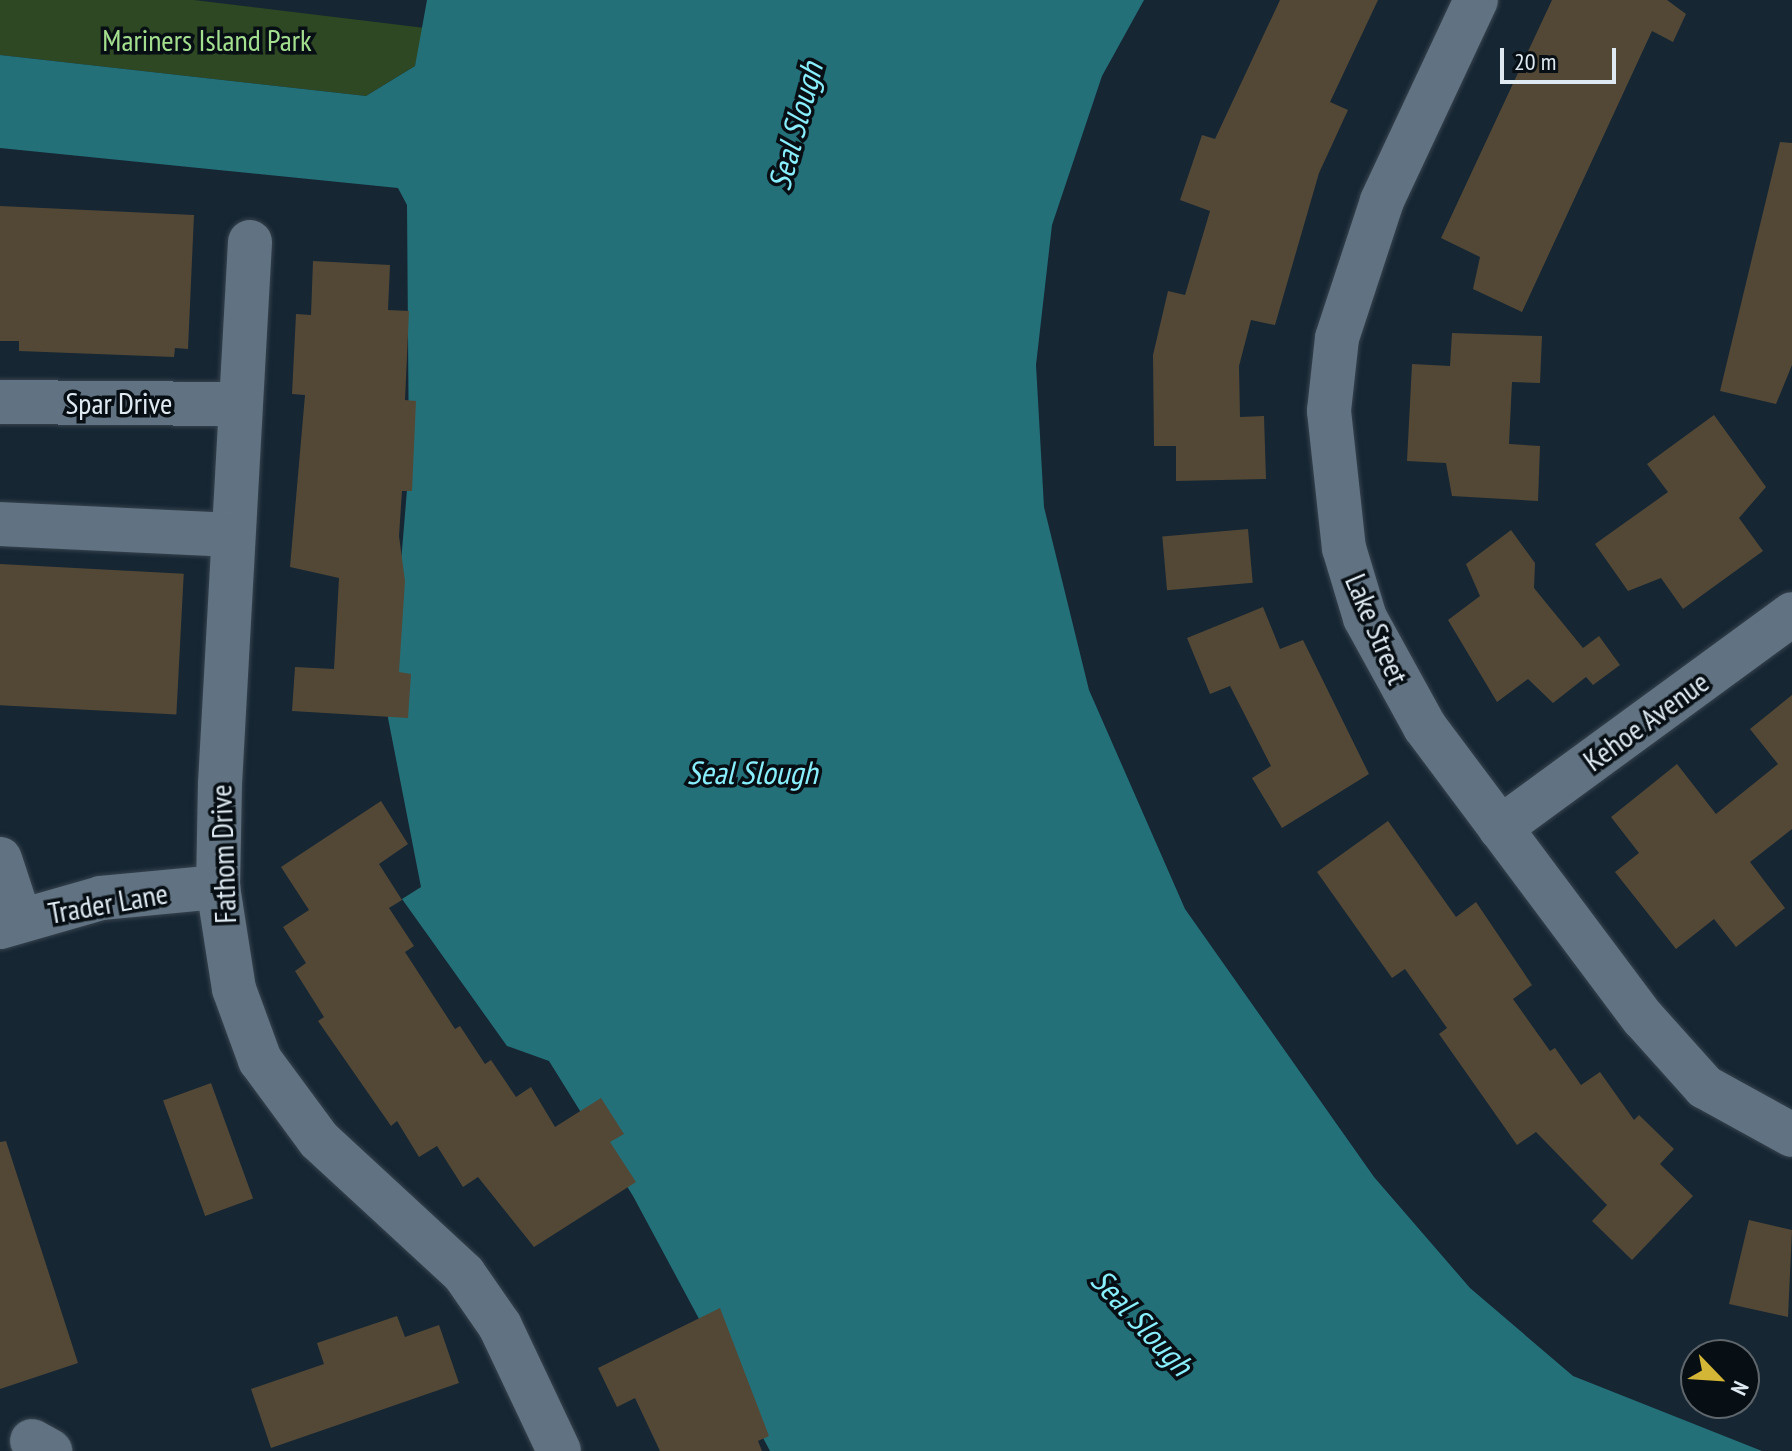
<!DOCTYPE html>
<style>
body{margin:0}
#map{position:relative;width:1792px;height:1451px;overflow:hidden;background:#162633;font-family:"PT Sans Narrow",sans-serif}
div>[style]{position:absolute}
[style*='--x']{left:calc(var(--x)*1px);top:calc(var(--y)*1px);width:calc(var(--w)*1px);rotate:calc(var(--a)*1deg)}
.green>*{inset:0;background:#2d4823}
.water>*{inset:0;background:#247079}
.building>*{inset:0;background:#534836;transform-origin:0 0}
.roads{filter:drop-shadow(0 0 2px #37434e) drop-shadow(0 0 2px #37434e)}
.minor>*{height:44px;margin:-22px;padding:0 22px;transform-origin:22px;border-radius:22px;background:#617382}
span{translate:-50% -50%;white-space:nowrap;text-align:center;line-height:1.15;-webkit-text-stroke:7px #080f14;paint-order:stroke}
.park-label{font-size:30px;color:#a4df8f}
.street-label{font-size:30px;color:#dee9f1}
.water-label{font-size:32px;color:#89effd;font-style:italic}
.north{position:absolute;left:1680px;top:1339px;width:80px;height:80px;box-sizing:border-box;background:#080f14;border:2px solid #5e666c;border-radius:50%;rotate:115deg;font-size:22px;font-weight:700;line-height:32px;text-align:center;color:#dee9f1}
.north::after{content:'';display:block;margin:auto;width:28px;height:36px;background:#d3b635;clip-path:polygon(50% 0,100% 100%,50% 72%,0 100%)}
.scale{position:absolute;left:1500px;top:48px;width:116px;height:36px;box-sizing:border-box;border:4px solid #dee9f1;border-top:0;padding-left:10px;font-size:24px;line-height:28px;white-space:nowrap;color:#dee9f1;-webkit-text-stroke:6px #080f14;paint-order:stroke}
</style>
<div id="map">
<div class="green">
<i style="clip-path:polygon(0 0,194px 0,425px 28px,415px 66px,366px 96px,0 55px)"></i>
</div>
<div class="water">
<i style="clip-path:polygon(427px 0,1144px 0,1102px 76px,1052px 225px,1036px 365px,1044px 507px,1089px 690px,1185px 909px,1374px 1177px,1470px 1288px,1573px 1376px,1762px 1451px,770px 1451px,633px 1196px,549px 1061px,507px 1046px,402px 899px,421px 887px,388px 718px,409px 466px,407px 205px,398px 188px,0 148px,0 55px,366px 96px,415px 66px)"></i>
</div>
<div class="building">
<i style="clip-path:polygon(1280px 0,1378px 0,1330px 102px,1348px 110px,1319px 173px,1275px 325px,1251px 320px,1239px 366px,1240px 417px,1264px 416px,1266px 479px,1176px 481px,1176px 446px,1154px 446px,1153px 355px,1168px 291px,1185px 295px,1210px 211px,1180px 200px,1202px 135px,1215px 139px)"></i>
<i style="clip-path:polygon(1552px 0,1667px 0,1686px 14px,1673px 42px,1652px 31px,1522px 312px,1473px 289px,1480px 257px,1441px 238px)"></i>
<i style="clip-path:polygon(1780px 142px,1792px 143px,1792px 365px,1776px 404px,1720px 391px)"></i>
<i style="clip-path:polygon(0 206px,194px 215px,188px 349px,175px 348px,174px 357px,19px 351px,19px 341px,0 341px)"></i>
<i style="clip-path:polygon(313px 261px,390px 265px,388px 310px,409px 311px,405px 400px,416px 401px,412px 491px,402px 491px,399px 536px,405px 581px,399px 672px,411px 674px,408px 718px,292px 711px,295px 667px,334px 669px,339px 578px,290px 567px,305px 395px,292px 394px,296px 314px,311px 315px)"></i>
<i style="clip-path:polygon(1452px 333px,1542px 336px,1540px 383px,1512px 382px,1509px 444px,1540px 446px,1538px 501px,1452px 496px,1446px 463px,1407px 461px,1412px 364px,1450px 366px)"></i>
<i style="clip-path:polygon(1714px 415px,1766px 487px,1739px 518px,1763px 551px,1683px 609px,1661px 578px,1628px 591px,1595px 544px,1668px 492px,1647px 464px)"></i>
<i style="left:1248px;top:529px;width:54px;height:86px;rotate:85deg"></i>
<i style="clip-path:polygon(1511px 530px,1535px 563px,1534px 588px,1583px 648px,1599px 636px,1620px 665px,1593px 685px,1586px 677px,1553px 703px,1528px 679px,1497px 702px,1448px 620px,1480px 596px,1466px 564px)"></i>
<i style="left:0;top:564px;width:184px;height:141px;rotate:3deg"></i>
<i style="clip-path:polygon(1263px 607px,1280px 649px,1303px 640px,1369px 774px,1282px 828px,1252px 778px,1271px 766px,1230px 686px,1210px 694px,1187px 638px)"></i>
<i style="clip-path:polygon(1792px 695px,1792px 829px,1750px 862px,1785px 908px,1736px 947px,1714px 919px,1676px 949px,1615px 872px,1639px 853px,1611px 817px,1677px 764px,1716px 814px,1778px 764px,1750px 729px)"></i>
<i style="clip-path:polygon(381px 801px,408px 844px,379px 864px,402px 900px,389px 908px,414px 946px,405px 952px,455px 1029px,460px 1026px,485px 1064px,491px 1060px,516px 1097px,531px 1087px,555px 1127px,601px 1098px,624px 1134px,610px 1142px,636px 1182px,534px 1247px,478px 1177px,463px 1187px,437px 1146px,419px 1157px,397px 1121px,391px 1126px,318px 1021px,324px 1017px,295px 971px,306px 963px,283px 927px,309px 910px,281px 867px)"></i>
<i style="clip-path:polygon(1388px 821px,1456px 917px,1476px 902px,1532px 985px,1513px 999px,1550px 1051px,1555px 1048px,1581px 1085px,1600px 1072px,1634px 1120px,1639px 1115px,1674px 1149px,1660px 1164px,1693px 1196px,1632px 1260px,1592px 1221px,1607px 1205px,1536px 1132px,1517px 1145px,1439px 1034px,1447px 1028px,1405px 969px,1392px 978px,1317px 872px)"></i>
<i style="left:211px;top:1083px;width:123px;height:51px;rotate:70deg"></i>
<i style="clip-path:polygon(6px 1141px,78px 1363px,0 1389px,0 1142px)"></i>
<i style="clip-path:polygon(1749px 1220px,1792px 1230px,1788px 1317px,1729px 1304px)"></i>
<i style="clip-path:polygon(720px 1308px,769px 1436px,758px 1441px,762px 1451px,660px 1451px,635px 1398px,617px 1407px,598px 1368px)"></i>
<i style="clip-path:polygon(397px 1316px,405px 1337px,439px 1325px,459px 1383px,271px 1448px,251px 1389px,324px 1364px,317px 1343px)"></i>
</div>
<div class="roads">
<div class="minor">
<i style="--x:1476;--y:0;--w:222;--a:115.1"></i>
<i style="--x:1382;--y:201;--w:144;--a:108.2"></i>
<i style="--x:1337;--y:338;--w:73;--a:96.3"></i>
<i style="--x:1329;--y:411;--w:138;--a:83.8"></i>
<i style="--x:1344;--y:548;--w:73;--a:73.3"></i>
<i style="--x:1365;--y:618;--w:124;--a:61.2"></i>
<i style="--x:1425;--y:727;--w:364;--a:53.2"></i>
<i style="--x:1643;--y:1018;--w:93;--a:48.1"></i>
<i style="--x:1705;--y:1087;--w:99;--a:28.9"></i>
<i style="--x:250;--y:242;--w:542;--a:93.17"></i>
<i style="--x:220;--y:783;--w:104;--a:91.1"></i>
<i style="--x:218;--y:887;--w:103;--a:81.1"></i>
<i style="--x:234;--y:989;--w:76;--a:69.9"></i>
<i style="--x:260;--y:1060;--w:99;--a:53.6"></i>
<i style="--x:319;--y:1140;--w:197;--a:42.7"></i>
<i style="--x:464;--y:1274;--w:63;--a:55.3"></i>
<i style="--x:500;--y:1326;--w:138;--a:64.7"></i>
<i style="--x:0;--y:402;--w:239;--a:0.5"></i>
<i style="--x:0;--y:524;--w:232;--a:2.7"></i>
<i style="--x:1500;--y:828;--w:362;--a:-36.2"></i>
<i style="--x:0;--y:859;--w:64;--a:71.8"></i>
<i style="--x:0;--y:927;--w:105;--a:-16"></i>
<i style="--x:101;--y:898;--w:118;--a:-5.4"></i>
<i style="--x:32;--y:1441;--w:21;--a:29"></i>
</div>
</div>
<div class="park-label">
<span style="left:207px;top:40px">Mariners Island Park</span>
</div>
<div class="street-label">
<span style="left:119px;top:403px">Spar Drive</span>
<span style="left:1377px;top:629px;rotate:67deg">Lake Street</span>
<span style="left:1646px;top:721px;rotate:-36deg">Kehoe Avenue</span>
<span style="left:223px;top:854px;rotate:-92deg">Fathom Drive</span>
<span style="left:108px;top:903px;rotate:-10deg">Trader Lane</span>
</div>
<div class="water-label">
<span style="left:795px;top:126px;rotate:-75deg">Seal Slough</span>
<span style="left:752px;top:772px">Seal Slough</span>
<span style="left:1142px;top:1322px;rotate:47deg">Seal Slough</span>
</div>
<div class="north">N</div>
<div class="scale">20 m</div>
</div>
